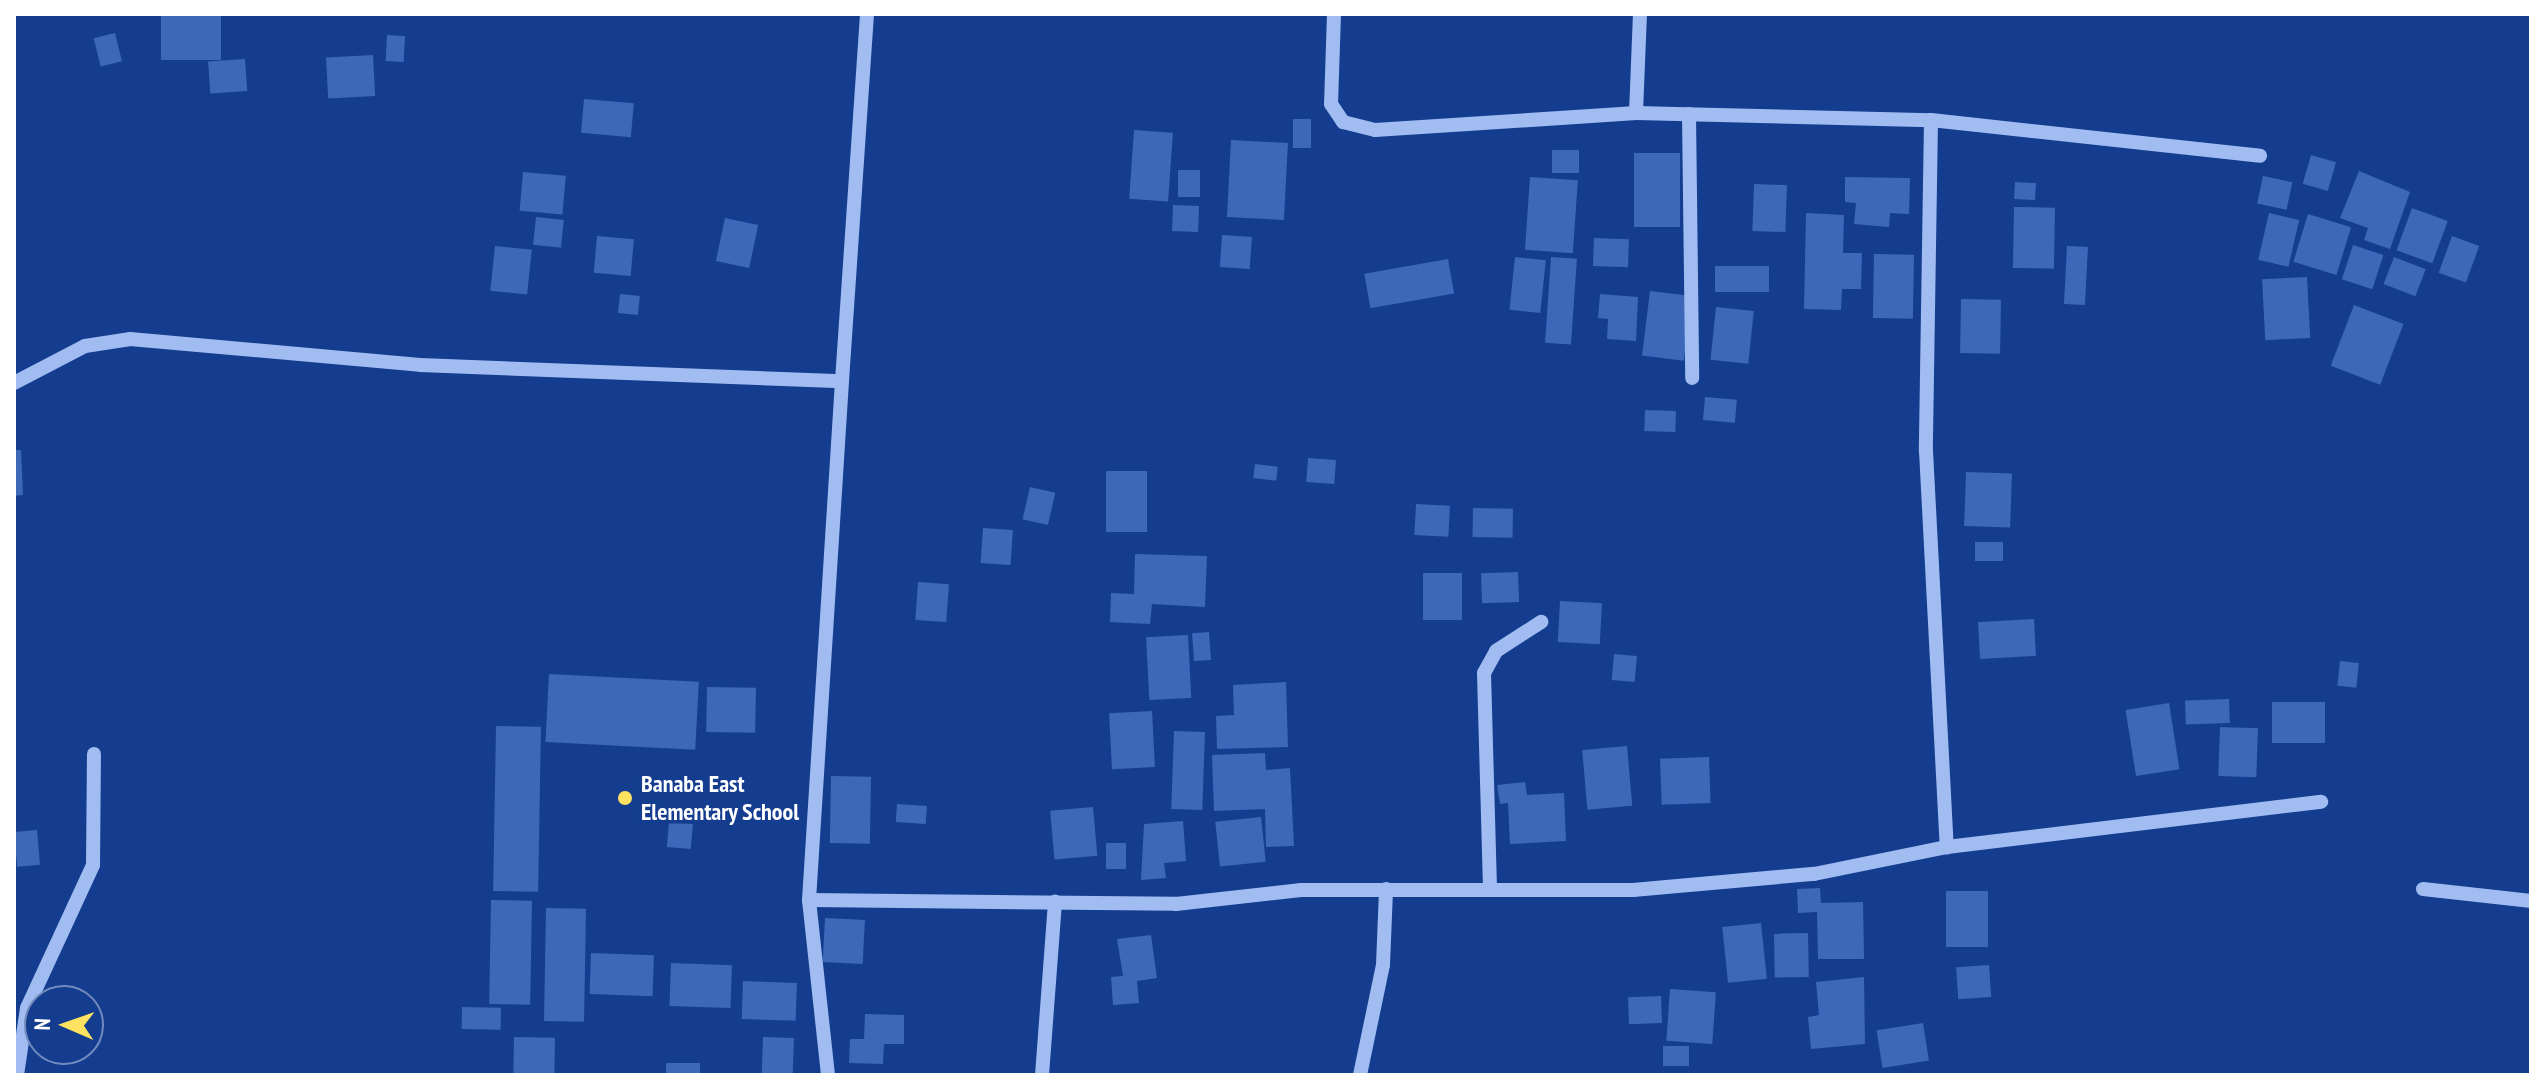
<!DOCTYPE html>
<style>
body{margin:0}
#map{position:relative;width:2545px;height:1089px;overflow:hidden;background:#143d8f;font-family:"PT Sans Narrow",sans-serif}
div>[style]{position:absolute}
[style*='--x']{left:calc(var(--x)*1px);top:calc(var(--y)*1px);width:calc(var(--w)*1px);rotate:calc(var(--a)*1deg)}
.building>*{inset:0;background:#3d67b9;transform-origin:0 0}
.minor>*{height:14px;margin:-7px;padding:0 7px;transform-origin:7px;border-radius:7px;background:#a0bcf1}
.dots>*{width:22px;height:22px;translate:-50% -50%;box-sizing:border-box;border:4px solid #143d8f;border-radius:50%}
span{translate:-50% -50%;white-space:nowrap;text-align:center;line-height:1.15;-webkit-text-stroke:7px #143d8f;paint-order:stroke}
.poi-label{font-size:24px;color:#fff;font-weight:700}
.left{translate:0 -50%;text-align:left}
.frame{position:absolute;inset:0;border:16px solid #fff;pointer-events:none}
.north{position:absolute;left:24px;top:985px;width:80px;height:80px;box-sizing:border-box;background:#143d8f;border:2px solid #728bbc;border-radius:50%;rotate:272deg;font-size:22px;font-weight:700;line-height:32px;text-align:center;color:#fff}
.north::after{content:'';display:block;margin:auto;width:28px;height:36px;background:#ffe25f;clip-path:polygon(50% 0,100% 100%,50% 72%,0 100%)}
</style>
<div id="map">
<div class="building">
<i style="left:161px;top:14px;width:60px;height:46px"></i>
<i style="left:115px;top:33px;width:29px;height:22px;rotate:76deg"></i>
<i style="left:387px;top:35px;width:18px;height:26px;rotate:3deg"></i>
<i style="left:373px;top:55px;width:41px;height:47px;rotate:87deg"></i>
<i style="left:245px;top:59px;width:32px;height:37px;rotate:86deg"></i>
<i style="left:584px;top:99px;width:50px;height:34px;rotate:5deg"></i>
<i style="left:1293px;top:119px;width:18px;height:29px"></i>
<i style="left:1134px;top:130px;width:39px;height:69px;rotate:4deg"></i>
<i style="left:1231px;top:140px;width:57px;height:77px;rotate:3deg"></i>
<i style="left:1552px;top:150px;width:27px;height:23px"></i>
<i style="left:1634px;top:153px;width:46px;height:74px"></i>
<i style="left:2311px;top:155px;width:26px;height:30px;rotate:16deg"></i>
<i style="left:1178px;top:170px;width:22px;height:27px"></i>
<i style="clip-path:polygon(2359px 171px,2410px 192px,2390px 249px,2364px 240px,2368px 228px,2340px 218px)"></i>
<i style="left:523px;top:172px;width:43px;height:39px;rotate:5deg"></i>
<i style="left:2263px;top:176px;width:30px;height:28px;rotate:12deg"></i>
<i style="left:1530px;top:177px;width:48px;height:73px;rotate:4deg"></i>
<i style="clip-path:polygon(1845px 177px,1910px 178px,1909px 214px,1890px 213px,1889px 227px,1854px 224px,1856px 203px,1845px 202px)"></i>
<i style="left:2015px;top:182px;width:21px;height:17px;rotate:3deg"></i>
<i style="left:1754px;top:184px;width:33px;height:47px;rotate:2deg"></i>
<i style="left:1173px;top:205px;width:26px;height:26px;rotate:2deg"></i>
<i style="left:2014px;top:207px;width:41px;height:61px;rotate:1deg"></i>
<i style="left:2412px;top:208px;width:38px;height:45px;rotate:20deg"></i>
<i style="clip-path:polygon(1806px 213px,1844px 215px,1843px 253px,1862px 253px,1861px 289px,1842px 289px,1841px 310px,1804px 309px)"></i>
<i style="left:2269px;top:213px;width:31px;height:48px;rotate:13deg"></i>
<i style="left:2308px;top:214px;width:45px;height:50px;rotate:17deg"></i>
<i style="left:536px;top:217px;width:28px;height:28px;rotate:6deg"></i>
<i style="left:725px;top:218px;width:34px;height:44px;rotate:12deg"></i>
<i style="left:1222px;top:235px;width:30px;height:32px;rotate:4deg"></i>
<i style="left:597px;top:236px;width:37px;height:37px;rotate:5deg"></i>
<i style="left:2452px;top:236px;width:29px;height:39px;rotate:20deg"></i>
<i style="left:1594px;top:238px;width:35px;height:28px;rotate:2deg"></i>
<i style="left:2353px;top:245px;width:32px;height:36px;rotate:18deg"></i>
<i style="left:495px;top:246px;width:37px;height:45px;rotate:6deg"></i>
<i style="left:2067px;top:246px;width:21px;height:58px;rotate:3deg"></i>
<i style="left:1874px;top:254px;width:40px;height:64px;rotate:1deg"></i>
<i style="left:1515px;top:257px;width:31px;height:53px;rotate:6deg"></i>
<i style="left:1551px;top:257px;width:26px;height:86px;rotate:4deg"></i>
<i style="left:2394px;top:257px;width:34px;height:29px;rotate:21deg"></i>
<i style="left:1448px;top:259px;width:35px;height:85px;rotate:80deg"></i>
<i style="left:1715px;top:266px;width:54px;height:26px"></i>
<i style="left:2307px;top:277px;width:61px;height:45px;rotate:87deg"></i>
<i style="left:1650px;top:291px;width:42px;height:65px;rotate:7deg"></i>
<i style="left:620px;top:294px;width:20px;height:19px;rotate:6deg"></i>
<i style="clip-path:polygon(1600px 294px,1638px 297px,1636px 341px,1607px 339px,1608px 319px,1598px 318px)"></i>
<i style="left:1961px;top:299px;width:40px;height:54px;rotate:1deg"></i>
<i style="left:2354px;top:305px;width:53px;height:65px;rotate:21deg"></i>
<i style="left:1716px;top:307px;width:38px;height:53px;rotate:6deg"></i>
<i style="left:1705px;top:397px;width:32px;height:23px;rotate:5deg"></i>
<i style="left:1645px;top:410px;width:31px;height:21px;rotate:2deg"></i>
<i style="clip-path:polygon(14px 450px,21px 450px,23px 495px,14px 496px)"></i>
<i style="left:1308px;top:458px;width:28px;height:24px;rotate:4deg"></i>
<i style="left:1255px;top:464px;width:23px;height:14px;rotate:7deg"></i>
<i style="left:1106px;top:471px;width:41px;height:61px"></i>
<i style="left:1966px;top:472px;width:46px;height:54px;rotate:2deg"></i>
<i style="left:1030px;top:487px;width:26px;height:33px;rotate:13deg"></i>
<i style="left:1416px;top:504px;width:34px;height:31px;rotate:3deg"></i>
<i style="left:1473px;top:508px;width:40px;height:29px;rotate:1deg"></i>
<i style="left:983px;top:528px;width:30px;height:35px;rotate:4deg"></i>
<i style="left:1975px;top:542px;width:28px;height:19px"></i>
<i style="clip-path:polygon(1135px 554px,1207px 556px,1205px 607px,1152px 604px,1150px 624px,1110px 622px,1111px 593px,1134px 594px)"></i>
<i style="left:1518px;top:572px;width:30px;height:37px;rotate:88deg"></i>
<i style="left:1423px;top:573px;width:39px;height:47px"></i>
<i style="left:918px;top:582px;width:31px;height:38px;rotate:4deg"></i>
<i style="left:1560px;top:601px;width:42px;height:41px;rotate:3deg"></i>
<i style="left:2034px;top:619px;width:37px;height:56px;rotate:87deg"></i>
<i style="left:1209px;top:632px;width:28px;height:17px;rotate:86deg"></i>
<i style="left:1188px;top:635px;width:63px;height:42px;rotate:87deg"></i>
<i style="left:1614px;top:654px;width:23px;height:26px;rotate:5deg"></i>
<i style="left:2340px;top:661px;width:19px;height:25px;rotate:6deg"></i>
<i style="left:549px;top:674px;width:150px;height:68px;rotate:3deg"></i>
<i style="clip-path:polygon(1286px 682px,1288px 747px,1217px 749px,1216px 716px,1234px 715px,1233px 685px)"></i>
<i style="left:707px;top:687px;width:49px;height:45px;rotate:1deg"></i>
<i style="left:2229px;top:699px;width:24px;height:44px;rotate:88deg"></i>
<i style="left:2272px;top:702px;width:53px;height:41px"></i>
<i style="left:2169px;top:703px;width:67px;height:44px;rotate:81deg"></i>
<i style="left:1152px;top:711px;width:56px;height:43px;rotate:87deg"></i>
<i style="left:496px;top:726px;width:45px;height:165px;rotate:1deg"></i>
<i style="left:2220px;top:727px;width:38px;height:49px;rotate:2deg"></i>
<i style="left:1174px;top:731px;width:31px;height:78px;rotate:2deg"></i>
<i style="left:1627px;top:746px;width:60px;height:45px;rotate:85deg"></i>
<i style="clip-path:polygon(1265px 753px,1266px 770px,1290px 768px,1294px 846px,1266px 847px,1265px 809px,1214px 811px,1212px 755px)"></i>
<i style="left:1709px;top:757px;width:46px;height:49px;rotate:88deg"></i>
<i style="left:831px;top:776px;width:40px;height:67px;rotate:1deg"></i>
<i style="clip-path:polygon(1525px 782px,1527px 795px,1564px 793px,1566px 841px,1510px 844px,1508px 803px,1500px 804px,1497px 785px)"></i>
<i style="left:897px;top:804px;width:30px;height:18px;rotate:4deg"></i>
<i style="left:1093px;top:807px;width:49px;height:43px;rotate:85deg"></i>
<i style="left:1261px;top:817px;width:45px;height:46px;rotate:84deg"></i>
<i style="clip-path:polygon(1183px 821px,1186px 861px,1164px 863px,1166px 878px,1141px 880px,1144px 824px)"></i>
<i style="left:669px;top:822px;width:24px;height:25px;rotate:5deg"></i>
<i style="left:37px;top:830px;width:35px;height:23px;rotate:85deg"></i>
<i style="left:1106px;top:843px;width:20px;height:26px"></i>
<i style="clip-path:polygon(1820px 888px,1821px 903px,1863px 902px,1864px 959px,1818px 959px,1817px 912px,1798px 913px,1797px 889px)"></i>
<i style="left:1946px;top:891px;width:42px;height:56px"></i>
<i style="left:491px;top:900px;width:41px;height:104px;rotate:1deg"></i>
<i style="left:546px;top:908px;width:40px;height:113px;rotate:1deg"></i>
<i style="left:825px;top:918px;width:40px;height:44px;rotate:3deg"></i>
<i style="left:1761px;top:923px;width:56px;height:39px;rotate:84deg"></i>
<i style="left:1808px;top:933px;width:44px;height:34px;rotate:89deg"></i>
<i style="clip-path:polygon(1151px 935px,1157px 978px,1137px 981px,1139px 1003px,1113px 1005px,1111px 977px,1123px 976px,1117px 939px)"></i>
<i style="left:591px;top:953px;width:63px;height:41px;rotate:2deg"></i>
<i style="left:671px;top:963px;width:61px;height:43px;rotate:2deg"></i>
<i style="left:1989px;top:965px;width:32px;height:33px;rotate:86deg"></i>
<i style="clip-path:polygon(1864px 977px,1865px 1044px,1811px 1049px,1808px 1017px,1819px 1015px,1816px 982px)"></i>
<i style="left:743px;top:981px;width:54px;height:38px;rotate:2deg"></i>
<i style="left:1670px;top:989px;width:46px;height:52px;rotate:4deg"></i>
<i style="left:1661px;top:996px;width:27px;height:33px;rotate:88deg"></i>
<i style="left:462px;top:1007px;width:39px;height:22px;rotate:1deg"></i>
<i style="clip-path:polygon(865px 1014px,904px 1015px,904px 1044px,884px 1044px,883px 1064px,849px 1063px,850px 1039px,864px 1039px)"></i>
<i style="left:1923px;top:1023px;width:38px;height:47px;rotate:81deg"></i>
<i style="left:514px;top:1037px;width:41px;height:38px;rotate:1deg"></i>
<i style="left:763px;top:1037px;width:31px;height:38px;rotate:2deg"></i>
<i style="left:1663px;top:1046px;width:26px;height:20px"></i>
<i style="left:666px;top:1063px;width:34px;height:12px"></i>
</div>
<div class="minor">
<i style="--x:1334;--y:14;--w:90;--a:91.9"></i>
<i style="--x:1331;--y:104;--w:22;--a:56"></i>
<i style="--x:1343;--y:122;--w:33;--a:14"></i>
<i style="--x:1375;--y:130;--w:262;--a:-3.7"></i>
<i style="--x:1636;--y:113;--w:295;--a:1.4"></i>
<i style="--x:1931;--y:120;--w:331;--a:90.9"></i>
<i style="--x:1926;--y:451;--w:397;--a:87"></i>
<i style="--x:1636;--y:113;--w:99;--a:-87.7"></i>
<i style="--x:1689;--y:114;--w:264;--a:89.3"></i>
<i style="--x:1931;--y:120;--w:331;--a:6.2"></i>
<i style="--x:14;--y:383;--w:80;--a:-27.5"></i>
<i style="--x:85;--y:346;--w:46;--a:-8.8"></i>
<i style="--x:130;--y:339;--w:291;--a:5.1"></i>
<i style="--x:420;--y:365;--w:422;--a:2.2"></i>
<i style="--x:842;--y:381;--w:368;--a:-86.1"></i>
<i style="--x:1490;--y:888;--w:215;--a:-91.6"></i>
<i style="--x:1484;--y:673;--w:25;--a:-61"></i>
<i style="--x:1496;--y:651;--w:54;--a:-32.8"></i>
<i style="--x:2423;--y:889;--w:109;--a:6.3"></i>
<i style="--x:809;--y:900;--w:367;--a:0.6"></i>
<i style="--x:1176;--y:904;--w:126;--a:-6.4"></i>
<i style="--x:1301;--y:890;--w:332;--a:0"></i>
<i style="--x:1633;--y:890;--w:182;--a:-5.1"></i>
<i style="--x:1814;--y:874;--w:136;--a:-11.5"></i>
<i style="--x:1947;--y:847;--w:377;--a:-6.9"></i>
<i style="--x:17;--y:1075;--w:68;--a:-81.5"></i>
<i style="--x:27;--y:1008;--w:157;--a:-65.2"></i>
<i style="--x:93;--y:865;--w:111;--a:-89.5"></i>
<i style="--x:828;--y:1075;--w:176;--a:-96.2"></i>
<i style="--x:809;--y:900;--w:520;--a:-86.36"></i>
<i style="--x:1042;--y:1075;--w:174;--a:-85.7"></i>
<i style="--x:1360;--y:1075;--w:112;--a:-78.2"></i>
<i style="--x:1383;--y:965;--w:76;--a:-87.7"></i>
</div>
<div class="dots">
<i style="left:625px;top:798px;background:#ffe25f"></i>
</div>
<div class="poi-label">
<span class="left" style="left:641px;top:798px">Banaba East<br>Elementary School</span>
</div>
<div class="frame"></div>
<div class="north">N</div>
</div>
